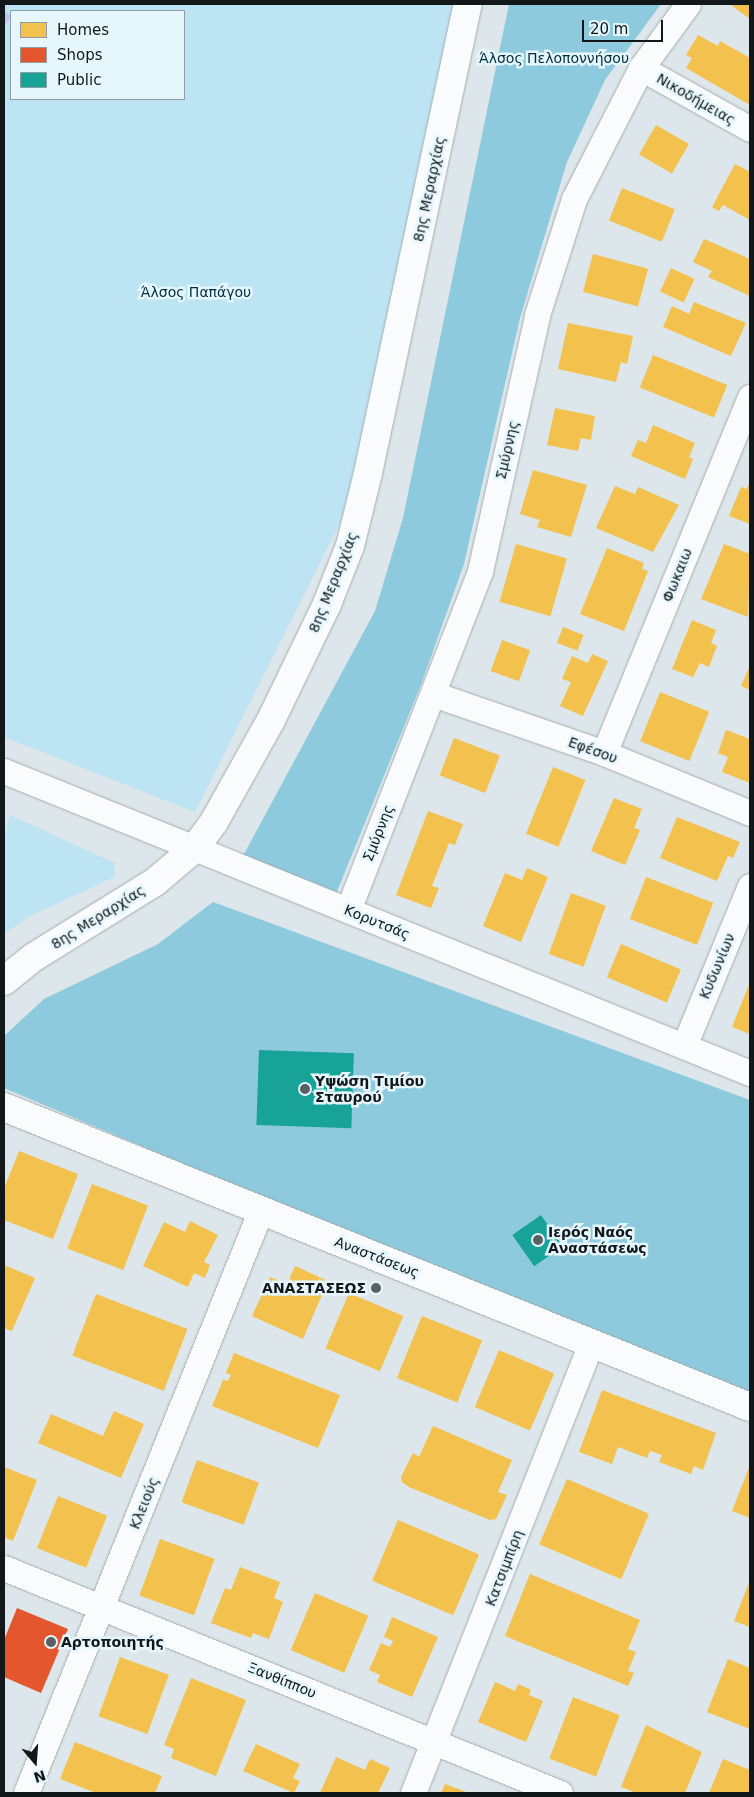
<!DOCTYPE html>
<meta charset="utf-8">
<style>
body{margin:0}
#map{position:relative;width:754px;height:1797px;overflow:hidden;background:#dde6ea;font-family:"DejaVu Sans",sans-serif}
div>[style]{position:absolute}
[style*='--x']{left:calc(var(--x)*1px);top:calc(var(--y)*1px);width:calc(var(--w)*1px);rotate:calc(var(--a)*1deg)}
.green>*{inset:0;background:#bde4f2}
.forest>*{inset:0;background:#8ecadd}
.water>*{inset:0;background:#bcc4f9;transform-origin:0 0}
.homes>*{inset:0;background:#f2c14e;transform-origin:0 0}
.shops>*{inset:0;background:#e4572e}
.public>*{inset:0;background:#17a398;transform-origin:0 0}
.roads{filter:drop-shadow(0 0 1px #a5acaf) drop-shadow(0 0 1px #a5acaf)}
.minor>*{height:25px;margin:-12.5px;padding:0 12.5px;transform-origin:12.5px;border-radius:12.5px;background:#fafbfc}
.tertiary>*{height:28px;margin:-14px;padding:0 14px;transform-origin:14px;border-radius:14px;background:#fafbfc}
.dots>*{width:14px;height:14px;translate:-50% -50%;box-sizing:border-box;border:2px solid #e5f6fd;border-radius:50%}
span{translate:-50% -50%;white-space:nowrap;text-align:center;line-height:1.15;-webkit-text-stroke:5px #e5f6fd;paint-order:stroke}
.park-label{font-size:14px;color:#002e3c}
.street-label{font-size:14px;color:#12181a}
.poi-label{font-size:14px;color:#12181a;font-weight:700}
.left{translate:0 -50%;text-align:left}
.right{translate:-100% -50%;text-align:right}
.frame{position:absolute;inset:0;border:5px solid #12181a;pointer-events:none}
.legend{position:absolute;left:10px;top:10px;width:175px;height:90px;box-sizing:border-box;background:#e5f6fd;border:1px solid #919da2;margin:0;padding:6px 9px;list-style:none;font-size:15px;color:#12181a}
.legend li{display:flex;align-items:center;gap:10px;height:25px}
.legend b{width:25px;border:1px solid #919da2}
.north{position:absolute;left:10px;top:1737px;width:50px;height:50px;-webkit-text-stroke:4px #e5f6fd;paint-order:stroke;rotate:162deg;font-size:14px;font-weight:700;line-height:20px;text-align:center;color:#12181a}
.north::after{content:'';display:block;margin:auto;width:18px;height:22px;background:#12181a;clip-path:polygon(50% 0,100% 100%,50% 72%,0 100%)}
.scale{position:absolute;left:582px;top:20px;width:81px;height:22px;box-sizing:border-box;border:2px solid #12181a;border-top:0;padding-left:6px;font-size:15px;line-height:18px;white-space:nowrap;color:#12181a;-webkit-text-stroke:4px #e5f6fd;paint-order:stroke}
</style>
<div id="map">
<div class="green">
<i style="clip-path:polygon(evenodd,4px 4px,456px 4px,344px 515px,195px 812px,4px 737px,4px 4px,11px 11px,184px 11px,184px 99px,11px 99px,11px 11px)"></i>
<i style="clip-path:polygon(10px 815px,115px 863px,114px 877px,30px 916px,4px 934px,4px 836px)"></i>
</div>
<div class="forest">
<i style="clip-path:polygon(509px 4px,661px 4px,605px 80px,567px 162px,520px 318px,464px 564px,422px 682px,336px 894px,243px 856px,375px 611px,403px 518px)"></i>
<i style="clip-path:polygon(213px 902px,750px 1100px,750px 1404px,4px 1088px,4px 1036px,44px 999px,158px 944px)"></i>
</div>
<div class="water">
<i style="left:4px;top:11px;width:9px;height:56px;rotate:36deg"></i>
</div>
<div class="homes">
<i style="clip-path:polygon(732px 4px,750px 4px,750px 19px,731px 5px)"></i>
<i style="clip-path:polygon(698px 35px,718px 46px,720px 41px,750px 58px,750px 105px,686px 68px,692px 58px,686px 55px)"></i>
<i style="left:656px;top:125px;width:38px;height:34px;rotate:30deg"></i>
<i style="clip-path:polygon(735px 164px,750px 172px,750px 220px,723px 205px,719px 211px,712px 207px)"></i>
<i style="left:622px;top:188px;width:57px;height:35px;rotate:22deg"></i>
<i style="clip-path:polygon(704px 239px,750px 259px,750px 296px,708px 277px,712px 271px,693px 262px)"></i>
<i style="left:593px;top:254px;width:57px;height:39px;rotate:15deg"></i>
<i style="left:671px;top:268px;width:26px;height:26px;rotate:25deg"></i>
<i style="clip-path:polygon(694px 302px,746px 323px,731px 356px,663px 327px,672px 306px,689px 314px)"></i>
<i style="clip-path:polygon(568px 323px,633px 336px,627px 364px,621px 362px,616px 382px,558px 369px)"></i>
<i style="left:653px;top:355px;width:80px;height:35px;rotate:22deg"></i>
<i style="clip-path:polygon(555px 408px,595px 416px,591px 440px,581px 438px,578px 451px,547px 445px)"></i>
<i style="clip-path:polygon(653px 425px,695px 443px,689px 457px,693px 459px,685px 479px,631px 456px,638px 440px,646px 443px)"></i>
<i style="clip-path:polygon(533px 470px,587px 485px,571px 537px,537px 527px,540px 520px,520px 514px)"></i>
<i style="clip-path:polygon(750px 481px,750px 524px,729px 516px,741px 487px,747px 489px)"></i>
<i style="clip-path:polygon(615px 486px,635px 494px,638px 487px,679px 505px,653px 552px,596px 528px)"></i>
<i style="left:516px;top:544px;width:53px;height:60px;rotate:16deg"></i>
<i style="clip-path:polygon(724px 544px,750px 554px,748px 617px,701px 599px)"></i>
<i style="clip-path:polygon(607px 548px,644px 563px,642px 569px,648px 571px,624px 631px,580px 614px)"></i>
<i style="clip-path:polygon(692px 620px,716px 630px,711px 643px,717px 646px,709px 667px,700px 663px,693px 677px,672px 669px)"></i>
<i style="left:563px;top:627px;width:22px;height:17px;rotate:21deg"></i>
<i style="left:502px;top:640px;width:30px;height:33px;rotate:20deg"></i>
<i style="clip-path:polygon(592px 654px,608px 661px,583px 716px,560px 706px,571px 682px,562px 679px,572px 656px,588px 663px)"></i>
<i style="clip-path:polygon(750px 665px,750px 690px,741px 686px)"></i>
<i style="left:660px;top:692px;width:53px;height:53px;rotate:22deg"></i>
<i style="clip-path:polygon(726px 730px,750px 739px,750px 783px,722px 772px,728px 757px,718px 753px)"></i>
<i style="left:454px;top:738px;width:49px;height:40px;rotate:21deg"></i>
<i style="left:553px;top:767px;width:35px;height:72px;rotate:22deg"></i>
<i style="clip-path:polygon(614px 798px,642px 809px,634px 828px,640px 830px,625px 865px,591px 851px)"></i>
<i style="clip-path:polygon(428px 811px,463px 824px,455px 845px,449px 843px,432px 886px,439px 888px,431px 908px,396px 895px)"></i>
<i style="clip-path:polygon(677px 817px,740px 842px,733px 858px,728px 856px,717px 881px,660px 858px)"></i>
<i style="clip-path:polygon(527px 868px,548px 877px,521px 942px,483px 926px,505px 873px,522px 880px)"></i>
<i style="left:646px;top:877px;width:72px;height:45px;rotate:21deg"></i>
<i style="left:571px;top:893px;width:37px;height:65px;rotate:20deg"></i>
<i style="left:621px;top:944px;width:65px;height:36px;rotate:23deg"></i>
<i style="clip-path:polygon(750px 982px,750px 1034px,732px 1027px)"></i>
<i style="clip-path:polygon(19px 1151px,78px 1174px,53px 1239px,4px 1220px,4px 1189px)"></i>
<i style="left:92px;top:1184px;width:60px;height:69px;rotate:21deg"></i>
<i style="clip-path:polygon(190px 1221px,218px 1235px,204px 1262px,210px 1265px,205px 1278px,194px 1273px,188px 1287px,143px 1266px,164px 1222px,185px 1232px)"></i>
<i style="clip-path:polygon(4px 1265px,35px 1278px,12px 1331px,4px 1328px)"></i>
<i style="clip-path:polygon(295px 1266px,328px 1281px,303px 1339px,252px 1316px,270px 1277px,287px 1284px)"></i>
<i style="left:349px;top:1293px;width:59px;height:60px;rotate:23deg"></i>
<i style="left:96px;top:1294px;width:98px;height:66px;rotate:21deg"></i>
<i style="left:422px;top:1316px;width:65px;height:67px;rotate:22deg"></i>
<i style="left:499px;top:1350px;width:60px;height:62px;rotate:23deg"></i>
<i style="clip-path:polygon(234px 1353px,340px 1395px,318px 1448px,212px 1406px,223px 1380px,228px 1381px,231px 1375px,226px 1373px)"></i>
<i style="clip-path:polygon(602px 1390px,716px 1433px,703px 1470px,694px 1466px,691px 1474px,659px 1462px,662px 1455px,650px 1451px,647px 1458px,618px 1447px,612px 1464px,579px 1452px)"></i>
<i style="clip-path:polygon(114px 1411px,144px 1424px,121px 1478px,38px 1443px,51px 1414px,103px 1436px)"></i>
<i style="clip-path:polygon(433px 1426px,512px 1460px,498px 1492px,507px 1495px,496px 1519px,490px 1520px,409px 1487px,402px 1482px,401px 1477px,413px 1453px,419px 1457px)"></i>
<i style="left:197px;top:1460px;width:66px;height:45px;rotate:20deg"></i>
<i style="clip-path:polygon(750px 1465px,750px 1518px,732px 1511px)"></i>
<i style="clip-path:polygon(4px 1467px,37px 1480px,13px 1541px,4px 1537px)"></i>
<i style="left:567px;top:1479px;width:89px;height:71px;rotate:23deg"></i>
<i style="left:58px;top:1496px;width:53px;height:56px;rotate:22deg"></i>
<i style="left:398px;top:1520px;width:88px;height:66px;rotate:23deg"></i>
<i style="left:160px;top:1539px;width:58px;height:60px;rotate:20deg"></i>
<i style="clip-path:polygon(240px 1567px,280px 1582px,274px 1598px,283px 1602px,269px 1639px,253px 1633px,251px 1638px,211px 1623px,225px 1588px,231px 1590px)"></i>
<i style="clip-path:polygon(530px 1574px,640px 1620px,628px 1649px,636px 1652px,628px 1671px,634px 1673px,628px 1686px,505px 1636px)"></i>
<i style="clip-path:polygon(750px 1580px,750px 1627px,734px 1621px)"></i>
<i style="left:315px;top:1593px;width:58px;height:62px;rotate:23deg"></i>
<i style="clip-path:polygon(392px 1617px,438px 1637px,412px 1697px,377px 1682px,380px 1675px,369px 1670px,381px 1643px,390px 1647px,393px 1641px,384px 1637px)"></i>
<i style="left:120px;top:1657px;width:52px;height:63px;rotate:20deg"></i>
<i style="clip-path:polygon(728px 1659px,750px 1668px,750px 1729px,707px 1712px)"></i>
<i style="clip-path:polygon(191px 1678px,246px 1700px,216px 1776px,171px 1758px,174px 1749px,164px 1745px)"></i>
<i style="clip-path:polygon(495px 1682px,515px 1691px,518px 1684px,531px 1690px,529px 1695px,543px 1701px,526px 1742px,478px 1722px)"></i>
<i style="left:573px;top:1697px;width:50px;height:66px;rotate:21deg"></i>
<i style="clip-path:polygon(646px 1725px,702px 1752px,685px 1793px,637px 1793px,621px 1787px)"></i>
<i style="clip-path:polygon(75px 1742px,162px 1776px,155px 1793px,96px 1793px,60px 1779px)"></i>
<i style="clip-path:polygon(256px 1744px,300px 1764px,293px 1778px,300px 1781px,294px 1793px,243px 1771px)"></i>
<i style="clip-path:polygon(336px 1757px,365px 1770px,370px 1759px,390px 1768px,378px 1793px,320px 1793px)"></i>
<i style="clip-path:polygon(723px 1759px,750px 1770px,750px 1793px,709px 1793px)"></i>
<i style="clip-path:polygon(445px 1784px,469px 1793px,441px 1793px)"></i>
</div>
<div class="shops">
<i style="clip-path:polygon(17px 1608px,68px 1629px,41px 1693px,4px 1677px,4px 1640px)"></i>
</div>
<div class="public">
<i style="left:259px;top:1050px;width:95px;height:75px;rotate:2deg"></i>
<i style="left:541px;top:1215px;width:38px;height:35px;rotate:55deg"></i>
</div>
<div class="roads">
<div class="minor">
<i style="--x:641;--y:68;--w:125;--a:29.2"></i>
<i style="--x:433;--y:694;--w:181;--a:19"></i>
<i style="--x:604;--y:753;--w:158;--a:22.3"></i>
<i style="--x:604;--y:753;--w:385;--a:-67.7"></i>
<i style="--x:4;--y:771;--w:805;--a:22.04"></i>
<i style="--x:348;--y:910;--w:364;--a:-68.7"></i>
<i style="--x:480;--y:571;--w:262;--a:-77.4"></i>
<i style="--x:537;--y:315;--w:122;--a:-72.3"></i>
<i style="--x:574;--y:199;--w:147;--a:-62.9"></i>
<i style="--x:641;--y:68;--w:79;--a:-53.7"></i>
<i style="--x:684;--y:1046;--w:173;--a:-67.6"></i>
<i style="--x:4;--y:1568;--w:600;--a:22.03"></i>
<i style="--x:26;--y:1793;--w:626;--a:-68.06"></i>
<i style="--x:413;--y:1793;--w:485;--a:-68.4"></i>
</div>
<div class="tertiary">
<i style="--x:4;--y:981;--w:38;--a:-39"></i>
<i style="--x:34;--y:957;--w:142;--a:-31.8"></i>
<i style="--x:155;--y:882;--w:52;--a:-40.4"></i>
<i style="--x:195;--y:848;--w:32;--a:-54"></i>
<i style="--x:214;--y:822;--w:117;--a:-60.8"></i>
<i style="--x:271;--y:720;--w:129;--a:-64.2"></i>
<i style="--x:327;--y:604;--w:62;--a:-68.4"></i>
<i style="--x:350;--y:546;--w:75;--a:-76.1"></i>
<i style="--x:368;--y:473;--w:480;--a:-78"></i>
<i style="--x:4;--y:1107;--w:804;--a:21.91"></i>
</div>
</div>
<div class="dots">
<i style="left:305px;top:1089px;background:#596063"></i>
<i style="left:538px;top:1240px;background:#596063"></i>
<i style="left:376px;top:1288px;background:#596063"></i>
<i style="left:51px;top:1642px;background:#596063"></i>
</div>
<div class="park-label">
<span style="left:554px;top:58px">Άλσος Πελοποννήσου</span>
<span style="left:196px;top:292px">Άλσος Παπάγου</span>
</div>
<div class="street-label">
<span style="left:696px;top:99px;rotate:30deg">Νικοδήμειας</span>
<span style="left:429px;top:189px;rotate:-78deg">8ης Μεραρχίας</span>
<span style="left:507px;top:450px;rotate:-77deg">Σμύρνης</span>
<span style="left:677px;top:575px;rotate:-68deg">Φωκαιω</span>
<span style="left:333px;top:582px;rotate:-68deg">8ης Μεραρχίας</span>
<span style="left:593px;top:750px;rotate:20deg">Εφέσου</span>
<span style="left:378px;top:833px;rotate:-68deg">Σμύρνης</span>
<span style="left:98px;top:917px;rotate:-32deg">8ης Μεραρχίας</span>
<span style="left:377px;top:922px;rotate:22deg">Κορυτσάς</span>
<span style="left:717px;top:966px;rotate:-67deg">Κυδωνίων</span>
<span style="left:377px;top:1257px;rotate:21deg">Αναστάσεως</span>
<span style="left:144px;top:1503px;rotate:-68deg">Κλειούς</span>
<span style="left:504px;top:1568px;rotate:-69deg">Κατσιμπίρη</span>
<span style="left:282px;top:1680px;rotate:22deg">Ξανθίππου</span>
</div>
<div class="poi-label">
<span class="left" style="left:315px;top:1089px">Υψώση Τιμίου<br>Σταυρού</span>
<span class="left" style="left:548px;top:1240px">Ιερός Ναός<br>Αναστάσεως</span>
<span class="right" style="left:366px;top:1288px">ΑΝΑΣΤΑΣΕΩΣ</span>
<span class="left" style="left:61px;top:1642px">Αρτοποιητής</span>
</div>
<div class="frame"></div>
<ul class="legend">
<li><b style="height:14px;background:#f2c14e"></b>Homes</li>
<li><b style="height:14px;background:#e4572e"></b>Shops</li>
<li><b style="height:14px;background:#17a398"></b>Public</li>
</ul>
<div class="north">N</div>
<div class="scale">20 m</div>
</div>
